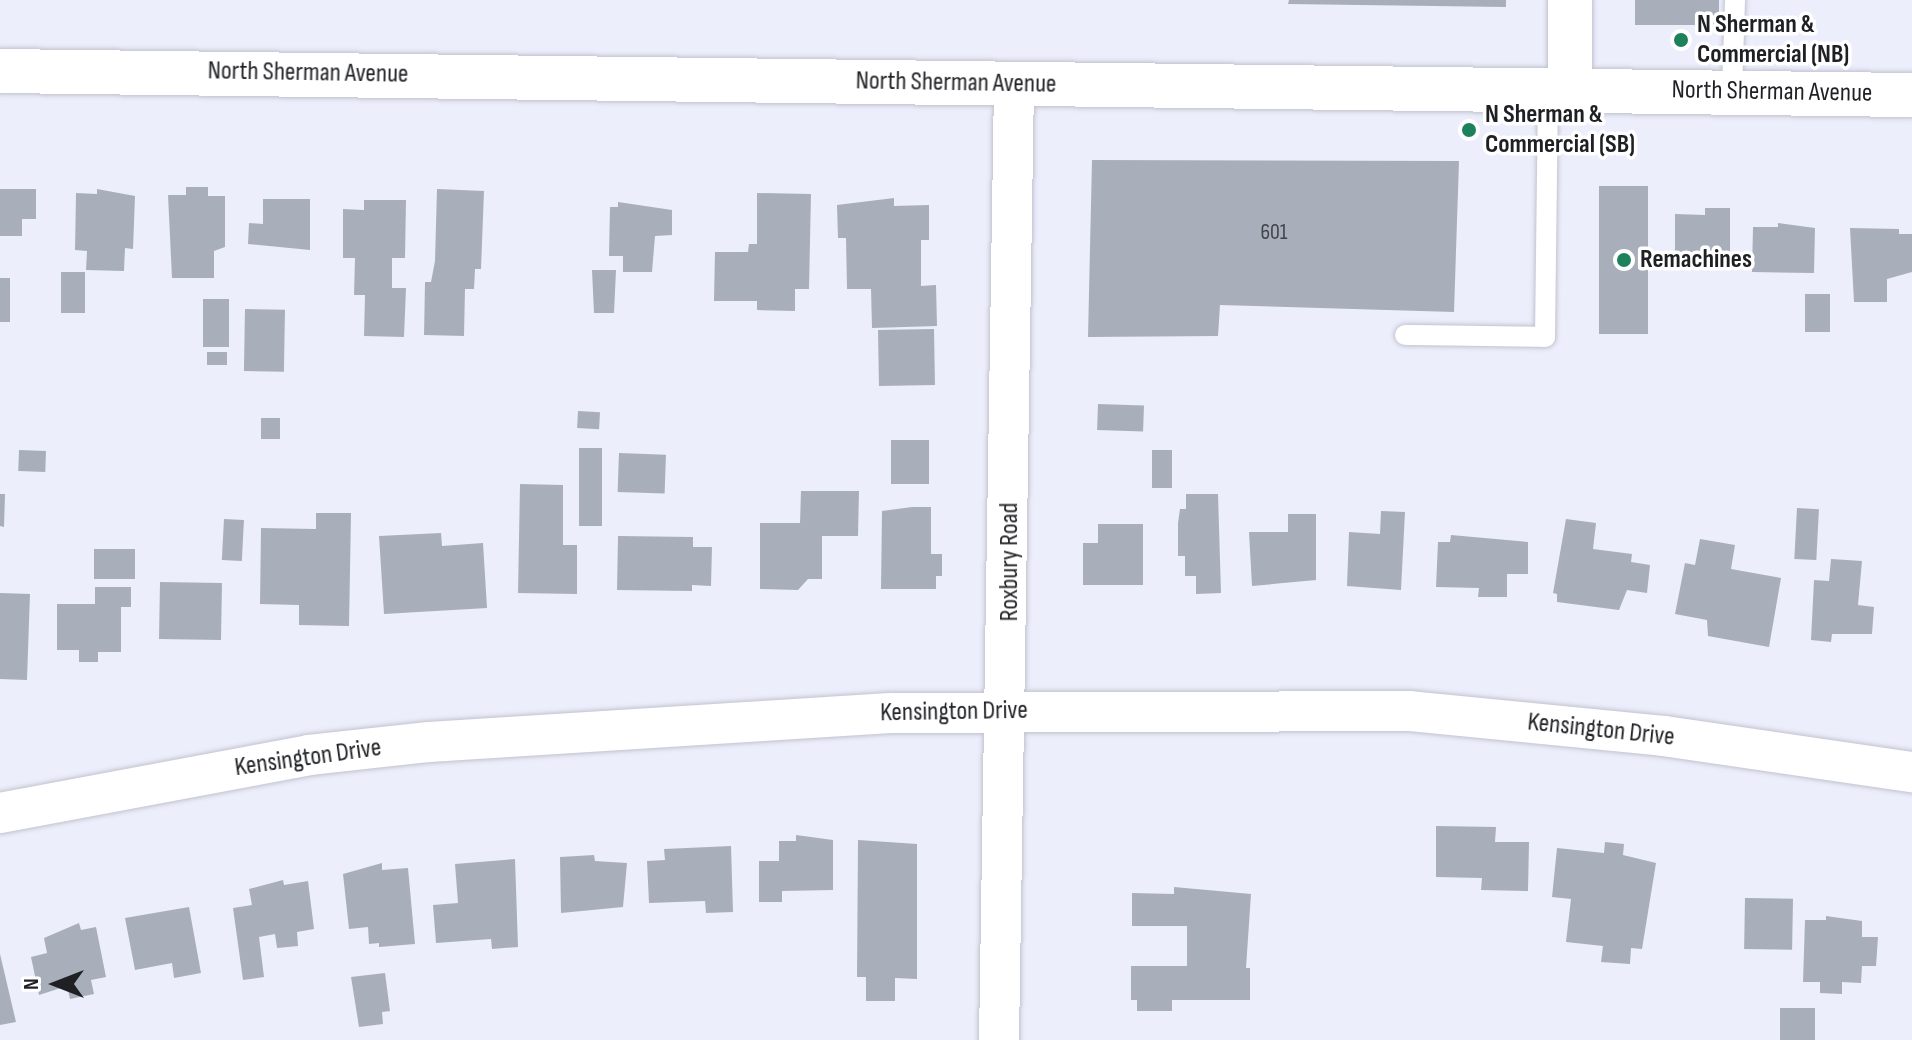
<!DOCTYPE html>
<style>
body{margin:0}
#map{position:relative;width:1912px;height:1040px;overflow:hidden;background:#eceefb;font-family:"Sofia Sans Condensed",sans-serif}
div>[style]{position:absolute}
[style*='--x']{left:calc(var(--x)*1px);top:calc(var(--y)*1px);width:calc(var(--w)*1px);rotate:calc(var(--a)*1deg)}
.building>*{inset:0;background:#a8afba;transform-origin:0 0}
.roads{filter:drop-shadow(0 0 2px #c1c3cf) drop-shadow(0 0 2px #c1c3cf)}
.service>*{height:20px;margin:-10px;padding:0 10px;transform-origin:10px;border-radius:10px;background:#fff}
.minor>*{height:40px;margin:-20px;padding:0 20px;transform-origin:20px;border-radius:20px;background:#fff}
.tertiary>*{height:44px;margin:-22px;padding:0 22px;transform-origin:22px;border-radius:22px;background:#fff}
.dots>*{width:22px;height:22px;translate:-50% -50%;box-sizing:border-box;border:4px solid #fff;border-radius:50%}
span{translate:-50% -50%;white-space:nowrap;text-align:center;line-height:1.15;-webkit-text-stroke:7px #fff;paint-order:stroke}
.number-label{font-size:22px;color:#41444a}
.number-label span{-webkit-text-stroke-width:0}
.poi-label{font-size:26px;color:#1f2024;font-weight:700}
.left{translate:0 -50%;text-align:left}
.street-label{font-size:26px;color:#1f2024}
.north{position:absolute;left:16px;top:944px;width:80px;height:80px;-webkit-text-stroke:6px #fff;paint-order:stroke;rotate:270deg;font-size:22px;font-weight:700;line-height:32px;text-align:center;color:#1f2024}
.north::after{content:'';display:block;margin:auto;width:28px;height:36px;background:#1f2024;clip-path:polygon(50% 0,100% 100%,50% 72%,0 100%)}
</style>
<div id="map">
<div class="building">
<i style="clip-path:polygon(1289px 0,1506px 0,1506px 7px,1288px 4px)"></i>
<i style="left:1635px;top:0;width:84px;height:25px"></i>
<i style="clip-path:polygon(1092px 160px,1459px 161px,1454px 312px,1220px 305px,1218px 336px,1088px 337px)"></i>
<i style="left:1648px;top:186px;width:148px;height:49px;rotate:90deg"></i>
<i style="clip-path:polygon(186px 187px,208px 187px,208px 196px,225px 196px,225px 247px,214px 251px,214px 278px,172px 278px,168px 195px,186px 195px)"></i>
<i style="clip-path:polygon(0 189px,36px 189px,36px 219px,22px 219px,22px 236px,0 236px)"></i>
<i style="clip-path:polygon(97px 189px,135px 196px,133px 249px,125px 248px,124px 271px,86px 270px,87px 251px,75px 250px,76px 193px,97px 194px)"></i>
<i style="clip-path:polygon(437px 189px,484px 191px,481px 269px,475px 269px,474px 289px,465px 289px,464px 336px,424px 335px,425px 282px,431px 282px,435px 261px)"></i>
<i style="clip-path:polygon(757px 193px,811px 194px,809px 289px,795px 289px,795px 311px,757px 310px,757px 301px,714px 301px,715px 252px,748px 252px,749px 244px,757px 244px)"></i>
<i style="clip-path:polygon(894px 198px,894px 206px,929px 205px,929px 240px,921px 240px,921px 286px,936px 285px,937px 326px,872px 328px,871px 289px,847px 289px,846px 238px,838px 238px,837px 205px)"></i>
<i style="clip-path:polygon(263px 199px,310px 199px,310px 250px,248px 244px,249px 223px,263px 224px)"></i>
<i style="clip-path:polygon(364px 200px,406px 200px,405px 258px,392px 258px,392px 288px,406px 288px,404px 337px,364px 336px,365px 295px,354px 295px,355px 258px,343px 258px,343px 209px,364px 210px)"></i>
<i style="clip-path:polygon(618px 202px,672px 210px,672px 235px,655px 236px,652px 272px,623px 272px,623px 256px,609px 256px,610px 207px,618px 207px)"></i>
<i style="clip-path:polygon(1705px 208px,1730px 208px,1730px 256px,1675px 255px,1675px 214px,1705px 215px)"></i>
<i style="clip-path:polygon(1778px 223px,1815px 228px,1814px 273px,1752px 272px,1753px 227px,1778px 227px)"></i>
<i style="clip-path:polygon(1850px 228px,1899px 229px,1899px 234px,1912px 234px,1912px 272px,1887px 279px,1887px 302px,1854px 302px)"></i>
<i style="clip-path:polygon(592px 270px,616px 270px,614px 313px,594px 313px)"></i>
<i style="left:61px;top:272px;width:24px;height:41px"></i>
<i style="left:0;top:278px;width:10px;height:44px"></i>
<i style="left:1805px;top:294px;width:25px;height:38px"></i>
<i style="left:203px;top:299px;width:26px;height:48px"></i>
<i style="left:245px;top:309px;width:40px;height:62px;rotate:1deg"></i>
<i style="left:934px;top:329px;width:56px;height:56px;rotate:89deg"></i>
<i style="left:207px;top:352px;width:20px;height:13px"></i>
<i style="left:1098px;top:404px;width:46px;height:26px;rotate:2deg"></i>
<i style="left:578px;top:411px;width:22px;height:17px;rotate:3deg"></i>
<i style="left:261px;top:418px;width:19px;height:21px"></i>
<i style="left:891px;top:440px;width:38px;height:44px"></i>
<i style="left:579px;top:448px;width:23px;height:78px"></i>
<i style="left:19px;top:450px;width:27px;height:21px;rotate:2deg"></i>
<i style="left:1152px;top:450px;width:20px;height:38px"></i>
<i style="left:619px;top:453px;width:47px;height:39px;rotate:2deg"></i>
<i style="clip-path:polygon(520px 484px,563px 485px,563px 545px,577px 545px,577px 594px,518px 593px)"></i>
<i style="clip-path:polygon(801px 491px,859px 491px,858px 536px,822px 536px,822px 579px,808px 579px,798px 590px,760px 589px,760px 523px,800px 523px)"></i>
<i style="clip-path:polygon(0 494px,5px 494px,4px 527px,0 526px)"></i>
<i style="clip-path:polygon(1186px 494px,1218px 494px,1221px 593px,1196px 594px,1196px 576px,1185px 576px,1185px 556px,1178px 556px,1178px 523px,1180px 509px,1186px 509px)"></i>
<i style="clip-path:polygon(912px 507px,931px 507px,931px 554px,942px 554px,942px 576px,936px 576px,936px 589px,881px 589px,882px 511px)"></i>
<i style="left:1797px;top:508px;width:22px;height:51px;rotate:3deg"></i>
<i style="clip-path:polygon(1381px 511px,1405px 512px,1401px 590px,1347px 586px,1349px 532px,1380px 534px)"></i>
<i style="clip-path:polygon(316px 513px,351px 513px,349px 626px,299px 625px,299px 605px,260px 604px,261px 528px,316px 529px)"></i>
<i style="clip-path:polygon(1288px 514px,1316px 514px,1316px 580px,1252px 586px,1249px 532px,1288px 532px)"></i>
<i style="left:224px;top:519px;width:20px;height:41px;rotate:3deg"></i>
<i style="clip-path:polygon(1566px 519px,1596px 523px,1593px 549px,1632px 554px,1631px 562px,1650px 565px,1647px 593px,1627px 590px,1619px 610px,1557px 602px,1557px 594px,1553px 593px)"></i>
<i style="clip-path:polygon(1098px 524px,1143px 524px,1143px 585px,1083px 585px,1083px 543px,1098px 543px)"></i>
<i style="clip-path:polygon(441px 533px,442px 546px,483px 543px,487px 608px,384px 614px,379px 536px)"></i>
<i style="clip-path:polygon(1451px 535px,1528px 542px,1528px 574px,1507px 574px,1507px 597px,1478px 597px,1479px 588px,1436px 587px,1438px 542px,1450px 542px)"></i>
<i style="clip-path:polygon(618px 536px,693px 537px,693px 547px,712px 547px,711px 586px,692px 585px,692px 591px,617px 590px)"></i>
<i style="clip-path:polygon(1700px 539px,1735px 545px,1731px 569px,1781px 578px,1769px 647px,1708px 636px,1707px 620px,1675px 614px,1685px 563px,1695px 565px)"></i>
<i style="left:94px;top:549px;width:41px;height:30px"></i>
<i style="clip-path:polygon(1831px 559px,1862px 561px,1858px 605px,1874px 607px,1872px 634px,1832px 634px,1831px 642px,1811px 640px,1814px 580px,1829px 581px)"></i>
<i style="left:160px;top:582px;width:62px;height:57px;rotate:1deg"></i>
<i style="clip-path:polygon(95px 587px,131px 587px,131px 607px,121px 607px,121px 652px,98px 652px,98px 662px,79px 662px,79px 650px,57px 650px,57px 604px,95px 604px)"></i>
<i style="left:0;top:593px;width:30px;height:86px;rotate:2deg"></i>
<i style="clip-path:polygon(1436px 826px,1496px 827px,1495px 842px,1529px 842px,1528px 891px,1481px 890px,1482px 878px,1436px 877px)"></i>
<i style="clip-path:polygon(796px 835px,833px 840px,833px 890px,782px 891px,782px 902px,759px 902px,759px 861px,779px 861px,779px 841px,796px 841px)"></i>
<i style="clip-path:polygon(858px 840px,917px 844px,917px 979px,895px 978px,895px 1001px,866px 1001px,866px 977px,857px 977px)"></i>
<i style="clip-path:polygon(1605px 842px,1624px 844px,1623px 855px,1656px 863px,1642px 949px,1631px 948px,1630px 964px,1601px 962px,1603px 946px,1566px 942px,1571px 899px,1552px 897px,1557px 848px,1604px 853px)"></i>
<i style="clip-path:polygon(731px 846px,733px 912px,706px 913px,705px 901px,649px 903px,647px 861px,665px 860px,664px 849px)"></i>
<i style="clip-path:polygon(594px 855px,595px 861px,627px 863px,623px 907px,561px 913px,560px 857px)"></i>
<i style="clip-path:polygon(515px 859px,518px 947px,492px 949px,491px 939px,436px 943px,433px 905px,458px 903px,455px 864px)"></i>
<i style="clip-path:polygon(382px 863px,382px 870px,408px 868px,415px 944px,379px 947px,379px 943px,369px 944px,368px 927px,349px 929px,343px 874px)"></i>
<i style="clip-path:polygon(283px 880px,284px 885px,308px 881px,314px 929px,297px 932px,298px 946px,277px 948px,275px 934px,259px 937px,264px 977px,243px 980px,233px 908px,252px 905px,249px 889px)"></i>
<i style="clip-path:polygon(1174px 887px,1251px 894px,1246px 968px,1250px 968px,1250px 1000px,1172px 1000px,1172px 1011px,1137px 1011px,1137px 1000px,1131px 1000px,1131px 966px,1187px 966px,1187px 926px,1132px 926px,1132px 893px,1174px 894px)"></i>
<i style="left:1745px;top:898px;width:48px;height:51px;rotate:1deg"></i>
<i style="clip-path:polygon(189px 907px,201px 973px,174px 978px,172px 963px,135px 970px,125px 918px)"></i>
<i style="clip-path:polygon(1826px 916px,1862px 921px,1862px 937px,1878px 937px,1876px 966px,1862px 966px,1861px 983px,1842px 982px,1842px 994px,1820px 993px,1820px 982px,1803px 982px,1805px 920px,1826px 920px)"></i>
<i style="clip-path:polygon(79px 923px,81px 930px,96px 927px,106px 977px,91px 980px,94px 994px,70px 999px,67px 986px,39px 995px,31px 957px,47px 953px,44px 938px)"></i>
<i style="clip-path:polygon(0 954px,16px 1022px,0 1025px)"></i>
<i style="clip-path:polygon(385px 973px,390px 1011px,382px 1012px,383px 1024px,359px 1027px,351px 977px)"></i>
<i style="left:1780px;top:1008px;width:35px;height:32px"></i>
</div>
<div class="roads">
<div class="service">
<i style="--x:1732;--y:91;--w:91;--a:-88.1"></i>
<i style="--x:1405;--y:335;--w:140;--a:0.8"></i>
<i style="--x:1545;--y:337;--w:249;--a:-89.3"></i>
</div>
<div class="minor">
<i style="--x:0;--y:813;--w:314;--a:-10.6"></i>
<i style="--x:309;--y:755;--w:121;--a:-6.2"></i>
<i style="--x:429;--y:742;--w:462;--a:-3.6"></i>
<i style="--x:890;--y:713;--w:520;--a:-0.22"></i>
<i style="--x:1410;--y:711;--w:255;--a:5.6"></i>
<i style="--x:1664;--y:736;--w:251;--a:8.3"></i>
<i style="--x:999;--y:1040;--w:955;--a:-89.1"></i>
</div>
<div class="tertiary">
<i style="--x:1570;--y:0;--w:88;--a:90"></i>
<i style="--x:0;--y:71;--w:1912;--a:0.72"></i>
</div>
</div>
<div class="dots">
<i style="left:1681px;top:40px;background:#1d825c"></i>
<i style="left:1469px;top:130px;background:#1d825c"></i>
<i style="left:1624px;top:260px;background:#1d825c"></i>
</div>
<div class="number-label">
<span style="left:1274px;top:233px">601</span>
</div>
<div class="poi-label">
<span class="left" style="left:1697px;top:40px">N Sherman &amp;<br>Commercial (NB)</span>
<span class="left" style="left:1485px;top:130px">N Sherman &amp;<br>Commercial (SB)</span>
<span class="left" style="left:1640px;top:260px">Remachines</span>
</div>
<div class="street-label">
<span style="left:308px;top:73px;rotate:1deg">North Sherman Avenue</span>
<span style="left:956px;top:83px;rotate:1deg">North Sherman Avenue</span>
<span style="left:1772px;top:92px;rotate:1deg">North Sherman Avenue</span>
<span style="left:1010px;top:562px;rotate:-90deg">Roxbury Road</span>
<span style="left:954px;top:712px;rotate:-1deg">Kensington Drive</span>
<span style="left:1601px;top:730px;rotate:6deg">Kensington Drive</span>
<span style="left:308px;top:758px;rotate:-8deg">Kensington Drive</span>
</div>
<div class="north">N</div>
</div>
